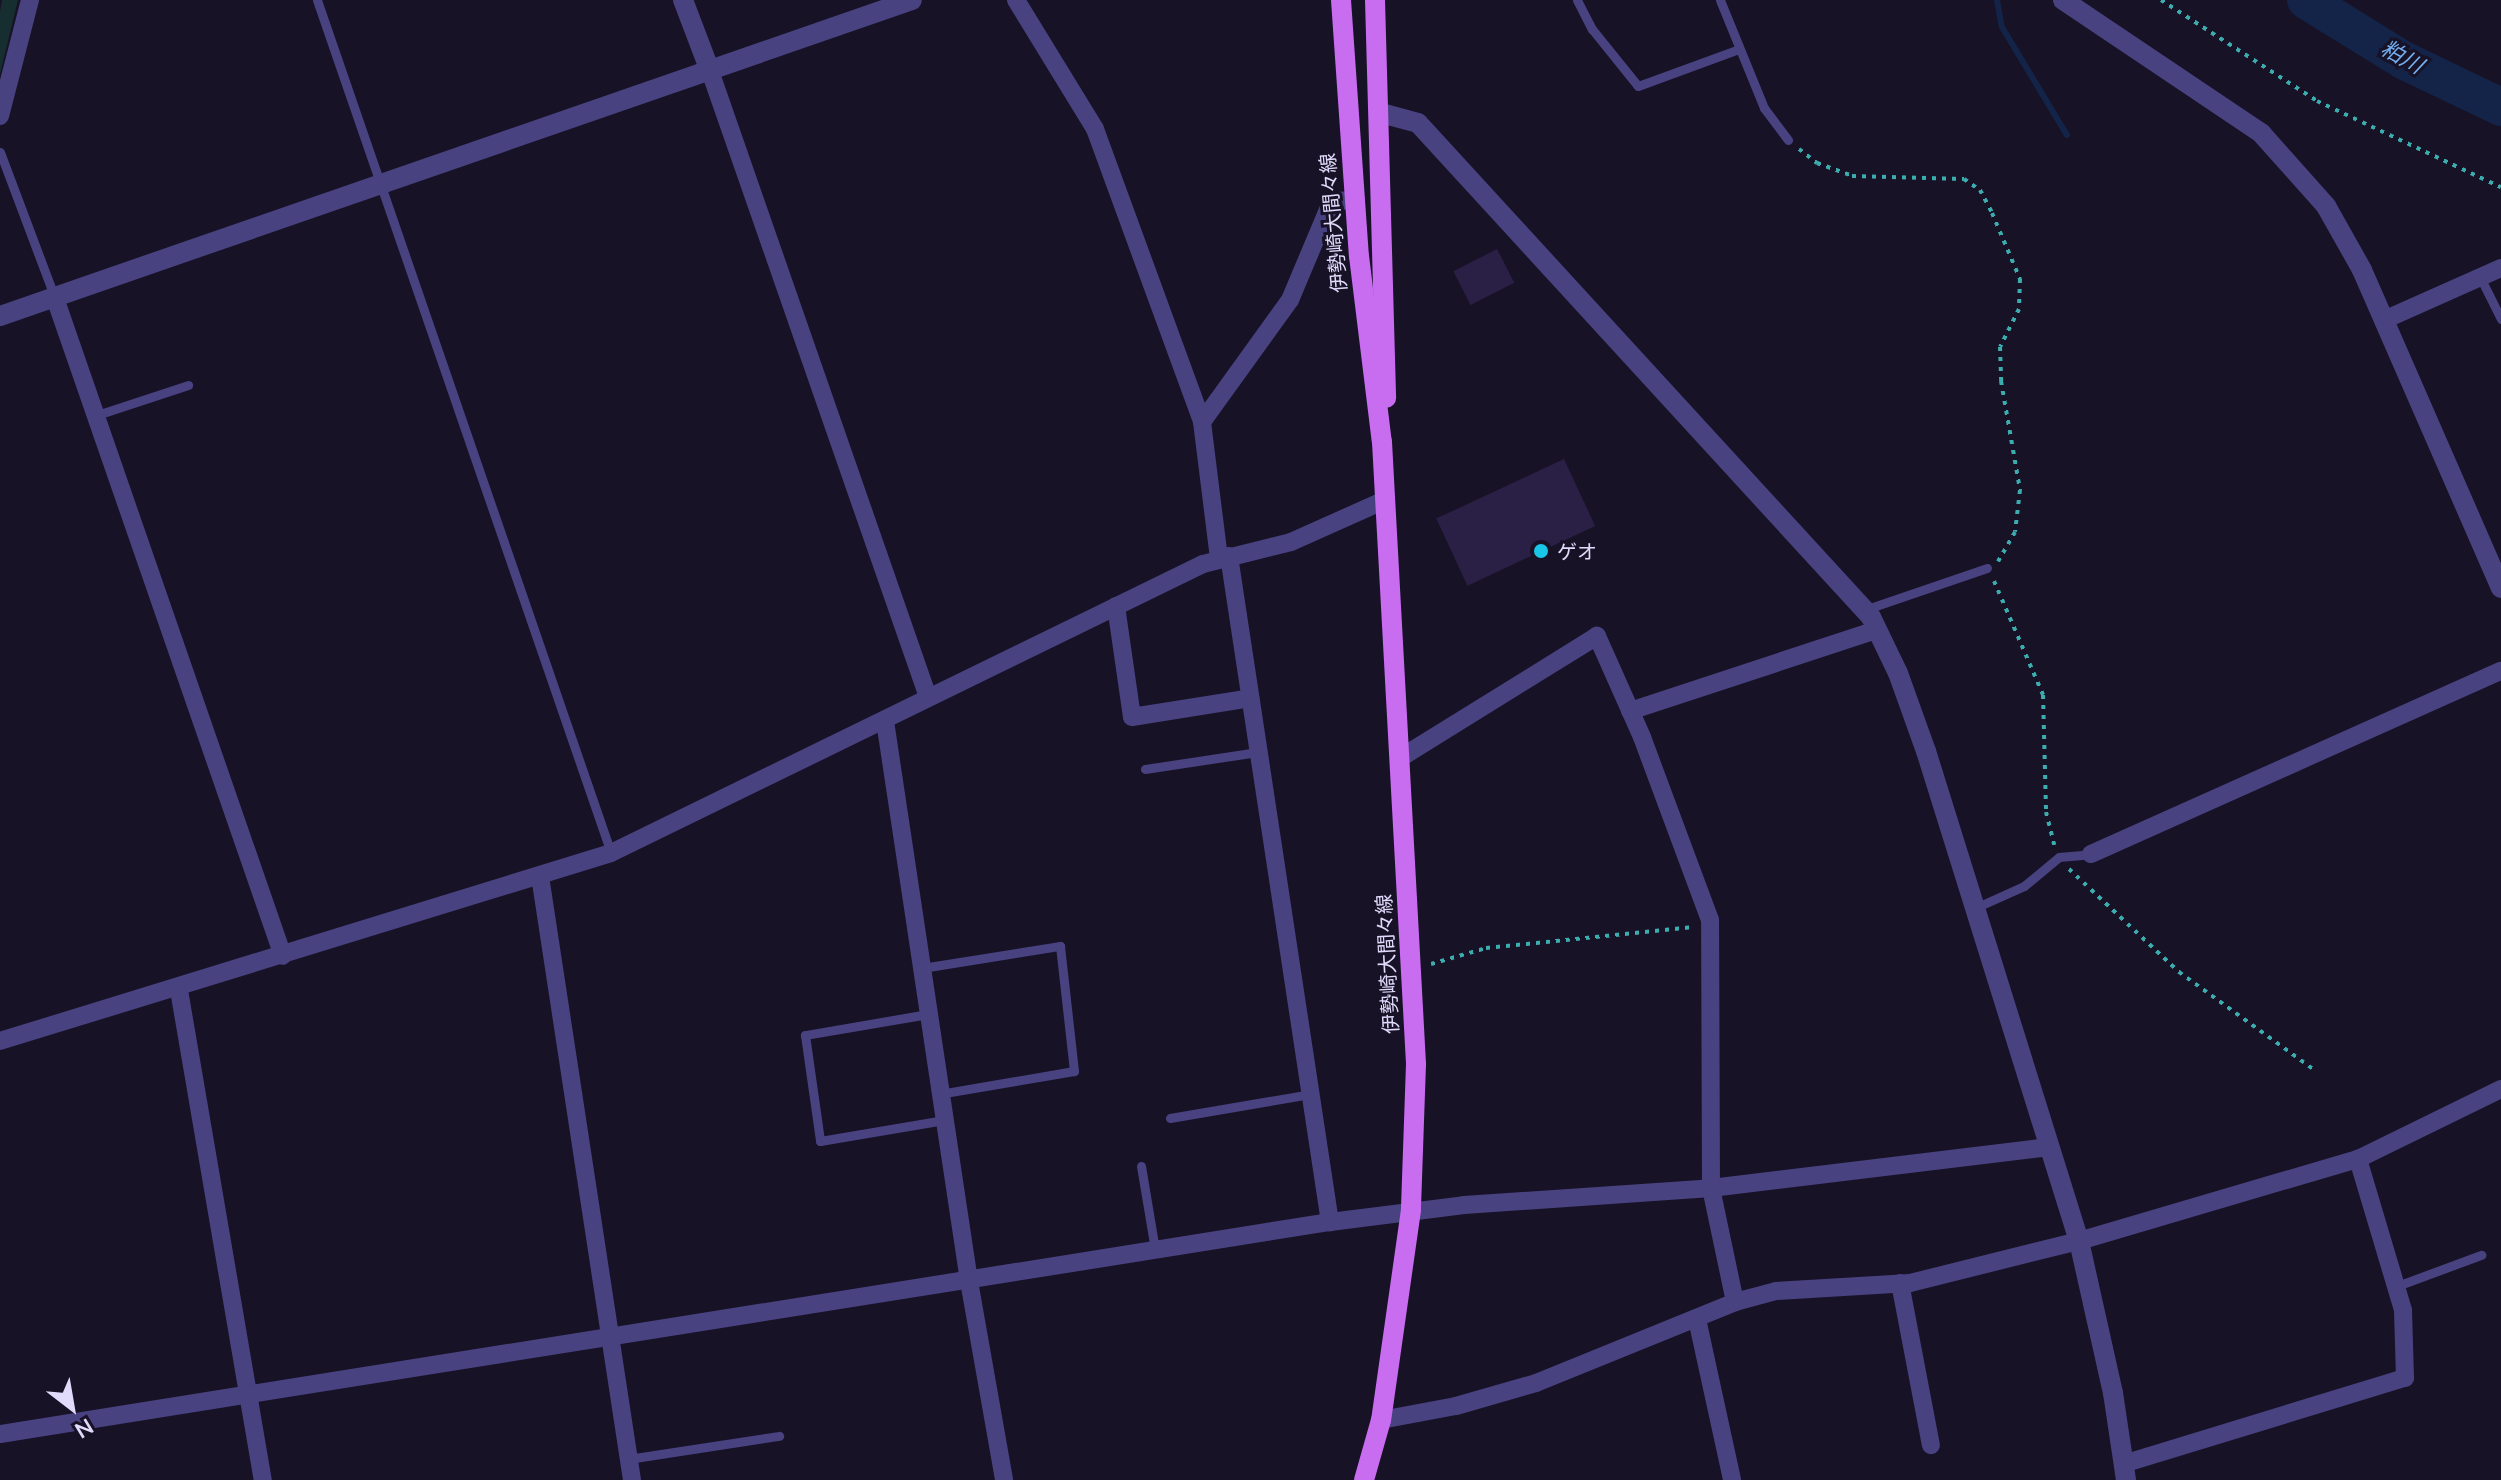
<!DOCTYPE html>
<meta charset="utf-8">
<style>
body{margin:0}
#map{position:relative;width:2501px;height:1480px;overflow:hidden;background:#171226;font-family:Mulish,"Noto Sans JP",sans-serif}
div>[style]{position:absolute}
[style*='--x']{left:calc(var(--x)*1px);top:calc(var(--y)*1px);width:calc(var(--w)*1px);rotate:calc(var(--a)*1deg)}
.green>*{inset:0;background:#162e2f}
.stream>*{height:6px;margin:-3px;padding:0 3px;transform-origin:3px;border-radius:3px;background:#142448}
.river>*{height:38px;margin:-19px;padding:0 19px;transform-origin:19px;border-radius:19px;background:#142448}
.building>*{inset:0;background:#2a2045;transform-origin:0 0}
.path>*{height:4px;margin-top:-2px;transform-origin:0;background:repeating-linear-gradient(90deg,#3cadae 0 4px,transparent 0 10px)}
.service>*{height:9px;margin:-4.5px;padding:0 4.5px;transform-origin:4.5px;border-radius:4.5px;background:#484280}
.minor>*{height:18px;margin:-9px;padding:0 9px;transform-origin:9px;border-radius:9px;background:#484280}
.tertiary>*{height:20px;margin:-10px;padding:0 10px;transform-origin:10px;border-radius:10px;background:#484280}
.primary>*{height:20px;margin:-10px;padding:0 10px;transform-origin:10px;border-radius:10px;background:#c86cf0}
.dots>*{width:22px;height:22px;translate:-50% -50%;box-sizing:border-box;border:4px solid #171226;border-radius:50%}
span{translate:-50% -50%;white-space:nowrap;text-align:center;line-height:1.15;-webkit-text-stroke:6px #171226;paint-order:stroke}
.street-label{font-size:20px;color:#e0dafb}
.poi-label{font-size:20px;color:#e0dafb}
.left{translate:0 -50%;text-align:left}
.water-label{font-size:22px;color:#73aef1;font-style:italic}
.north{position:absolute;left:32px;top:1368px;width:80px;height:80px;-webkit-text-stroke:6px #171226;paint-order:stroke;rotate:149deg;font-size:22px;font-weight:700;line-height:32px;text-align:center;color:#e0dafb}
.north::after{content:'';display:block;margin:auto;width:28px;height:36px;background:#e0dafb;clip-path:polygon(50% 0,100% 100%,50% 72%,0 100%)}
</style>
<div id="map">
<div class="green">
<i style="clip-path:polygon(2px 0,18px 0,0 74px,0 11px)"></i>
</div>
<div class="stream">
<i style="--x:1997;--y:0;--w:27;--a:80"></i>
<i style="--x:2002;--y:27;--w:126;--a:59"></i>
</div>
<div class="river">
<i style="--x:2306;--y:0;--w:114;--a:31.7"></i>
<i style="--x:2403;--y:60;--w:109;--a:25.6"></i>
</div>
<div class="building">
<i style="left:1497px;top:249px;width:38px;height:49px;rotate:63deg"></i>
<i style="left:1564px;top:459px;width:74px;height:141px;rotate:65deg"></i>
</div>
<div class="path">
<i style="--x:2161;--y:0;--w:186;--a:32.9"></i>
<i style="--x:2317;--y:101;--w:203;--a:25.1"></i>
<i style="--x:1799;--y:149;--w:23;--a:38"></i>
<i style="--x:1817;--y:163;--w:37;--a:20"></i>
<i style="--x:1852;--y:176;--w:112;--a:1.5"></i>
<i style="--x:1964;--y:179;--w:19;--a:35"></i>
<i style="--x:1980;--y:190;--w:26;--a:62"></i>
<i style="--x:1992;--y:213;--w:72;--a:67"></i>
<i style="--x:2020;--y:279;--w:30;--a:92"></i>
<i style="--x:2019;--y:309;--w:42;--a:116.6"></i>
<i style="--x:2000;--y:347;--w:34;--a:88"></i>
<i style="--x:2001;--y:381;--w:111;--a:80.1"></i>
<i style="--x:2020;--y:490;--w:42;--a:96.8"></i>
<i style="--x:2015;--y:532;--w:34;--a:120"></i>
<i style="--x:1994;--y:581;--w:124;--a:66.7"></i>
<i style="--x:2043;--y:695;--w:117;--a:88.5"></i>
<i style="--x:2046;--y:812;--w:34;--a:76"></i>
<i style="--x:2069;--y:869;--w:151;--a:43.1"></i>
<i style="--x:2179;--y:972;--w:165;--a:35.9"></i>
<i style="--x:1431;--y:964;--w:57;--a:-16.2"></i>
<i style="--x:1486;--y:948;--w:206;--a:-5.8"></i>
</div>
<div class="service">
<i style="--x:317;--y:0;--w:902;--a:70.98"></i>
<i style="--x:1577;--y:0;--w:33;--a:63"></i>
<i style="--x:1592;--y:29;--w:73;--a:51.1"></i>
<i style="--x:1638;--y:86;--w:108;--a:-20.1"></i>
<i style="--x:1720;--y:0;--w:117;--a:67.8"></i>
<i style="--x:1764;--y:108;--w:40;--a:53"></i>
<i style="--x:0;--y:152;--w:156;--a:69.4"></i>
<i style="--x:2480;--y:277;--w:47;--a:63.4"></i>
<i style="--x:97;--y:415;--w:96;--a:-18.2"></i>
<i style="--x:1864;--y:610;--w:130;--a:-18.9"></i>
<i style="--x:1145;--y:769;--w:114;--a:-8.6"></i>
<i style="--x:1975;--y:908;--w:54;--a:-24.2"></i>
<i style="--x:2024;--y:886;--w:45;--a:-39.6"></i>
<i style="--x:2059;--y:857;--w:32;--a:-5"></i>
<i style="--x:922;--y:968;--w:140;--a:-9.1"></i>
<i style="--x:1060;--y:946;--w:126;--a:83.6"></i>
<i style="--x:1074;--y:1071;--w:136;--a:170.3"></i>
<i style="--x:928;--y:1014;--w:125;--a:170.3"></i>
<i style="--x:805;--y:1035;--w:107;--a:81.9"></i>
<i style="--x:820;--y:1141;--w:126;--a:-9.6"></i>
<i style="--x:1170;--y:1118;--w:142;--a:-9.7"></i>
<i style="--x:1141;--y:1166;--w:85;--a:80.5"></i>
<i style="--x:2397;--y:1286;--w:90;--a:-20.3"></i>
<i style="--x:628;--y:1459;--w:153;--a:-8.7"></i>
</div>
<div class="minor">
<i style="--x:1016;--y:0;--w:151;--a:58.5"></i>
<i style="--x:1095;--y:129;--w:312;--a:69.9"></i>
<i style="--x:1202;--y:422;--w:137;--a:82.9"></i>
<i style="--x:710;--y:71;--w:663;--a:70.8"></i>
<i style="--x:0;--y:116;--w:120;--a:-75.5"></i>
<i style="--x:55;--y:298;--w:696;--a:70.89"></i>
<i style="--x:2384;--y:320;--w:128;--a:-24"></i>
<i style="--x:1202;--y:422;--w:150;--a:-54.2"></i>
<i style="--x:1290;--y:300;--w:101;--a:-67.2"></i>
<i style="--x:1329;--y:207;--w:9;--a:-41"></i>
<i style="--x:1336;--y:201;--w:18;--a:-3"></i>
<i style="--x:1229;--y:556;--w:674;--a:81.38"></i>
<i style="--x:1116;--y:606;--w:112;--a:81.8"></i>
<i style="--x:1132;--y:717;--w:120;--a:-9.1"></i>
<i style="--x:1630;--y:711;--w:260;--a:-18.2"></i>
<i style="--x:885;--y:721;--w:566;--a:81.47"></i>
<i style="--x:969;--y:1281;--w:202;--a:80"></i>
<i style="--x:2091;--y:854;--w:449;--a:-24.1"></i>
<i style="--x:540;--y:876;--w:611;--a:81.34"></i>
<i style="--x:179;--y:990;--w:497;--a:80.3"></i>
<i style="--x:0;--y:1041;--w:639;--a:-17.1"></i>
<i style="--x:611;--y:853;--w:659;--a:-26.02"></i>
<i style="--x:1203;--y:564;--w:91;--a:-14"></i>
<i style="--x:1291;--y:542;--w:103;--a:-24.1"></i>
<i style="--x:1900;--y:1283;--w:165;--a:79.2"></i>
<i style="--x:1735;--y:1302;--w:116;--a:-101.9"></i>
<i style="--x:1711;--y:1188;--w:341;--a:-6.9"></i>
<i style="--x:1697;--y:1319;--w:165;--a:77.7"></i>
<i style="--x:1381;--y:1420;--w:76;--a:-10.6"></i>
<i style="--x:1456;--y:1406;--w:83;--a:-16"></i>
<i style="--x:1536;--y:1383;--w:215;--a:-22.1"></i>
<i style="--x:1735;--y:1302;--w:42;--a:-15"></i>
<i style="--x:1776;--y:1291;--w:134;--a:-3.4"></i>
<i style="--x:1910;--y:1283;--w:174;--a:-14"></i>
<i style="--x:2079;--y:1241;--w:291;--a:-16.4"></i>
<i style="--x:2358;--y:1159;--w:159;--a:-26.1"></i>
<i style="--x:0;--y:1434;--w:1347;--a:-9.06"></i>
<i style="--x:1330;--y:1222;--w:135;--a:-7.2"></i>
<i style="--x:1464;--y:1205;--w:248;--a:-3.9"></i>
<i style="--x:1711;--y:1188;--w:268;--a:-90.2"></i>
<i style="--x:1710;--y:920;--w:195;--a:-110.4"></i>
<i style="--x:1642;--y:737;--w:111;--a:-114"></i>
<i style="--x:1597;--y:636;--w:232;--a:148.2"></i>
<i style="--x:2123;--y:1464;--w:295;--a:-17"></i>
<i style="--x:2405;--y:1378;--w:68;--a:-91.7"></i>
<i style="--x:2403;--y:1310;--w:158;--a:-106.6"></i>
</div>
<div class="tertiary">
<i style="--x:683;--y:0;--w:76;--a:69.2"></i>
<i style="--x:2063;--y:0;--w:239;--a:33.9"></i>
<i style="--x:2261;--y:133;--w:98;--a:48.3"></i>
<i style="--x:2326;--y:206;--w:73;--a:60.6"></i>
<i style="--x:2362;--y:270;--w:347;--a:66.4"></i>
<i style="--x:1381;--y:113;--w:38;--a:15"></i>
<i style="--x:1418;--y:123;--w:670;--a:47.48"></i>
<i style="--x:1871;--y:617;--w:62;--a:64.3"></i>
<i style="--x:1898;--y:673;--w:83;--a:70.3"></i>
<i style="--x:1926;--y:751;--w:513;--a:72.66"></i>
<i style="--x:2079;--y:1241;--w:156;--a:77.4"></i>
<i style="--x:2113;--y:1393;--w:88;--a:81.5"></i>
<i style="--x:0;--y:316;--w:965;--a:-19.11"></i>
</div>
<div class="primary">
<i style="--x:1341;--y:0;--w:257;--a:86"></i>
<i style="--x:1359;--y:256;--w:187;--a:83"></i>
<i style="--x:1382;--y:442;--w:623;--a:86.87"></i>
<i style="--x:1416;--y:1064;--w:146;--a:92"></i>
<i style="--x:1411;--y:1210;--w:212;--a:98.1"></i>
<i style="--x:1381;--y:1420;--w:62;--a:105.8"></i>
<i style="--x:1375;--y:0;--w:398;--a:88.4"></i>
</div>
<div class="dots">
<i style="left:1541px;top:551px;background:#1ac6e8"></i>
</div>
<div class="street-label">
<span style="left:1333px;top:223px;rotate:-95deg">伊勢崎大間々線</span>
<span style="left:1387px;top:964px;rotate:-93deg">伊勢崎大間々線</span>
</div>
<div class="poi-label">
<span class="left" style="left:1557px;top:551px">ゲオ</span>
</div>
<div class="water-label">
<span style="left:2402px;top:57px;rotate:29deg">粕川</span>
</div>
<div class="north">N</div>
</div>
